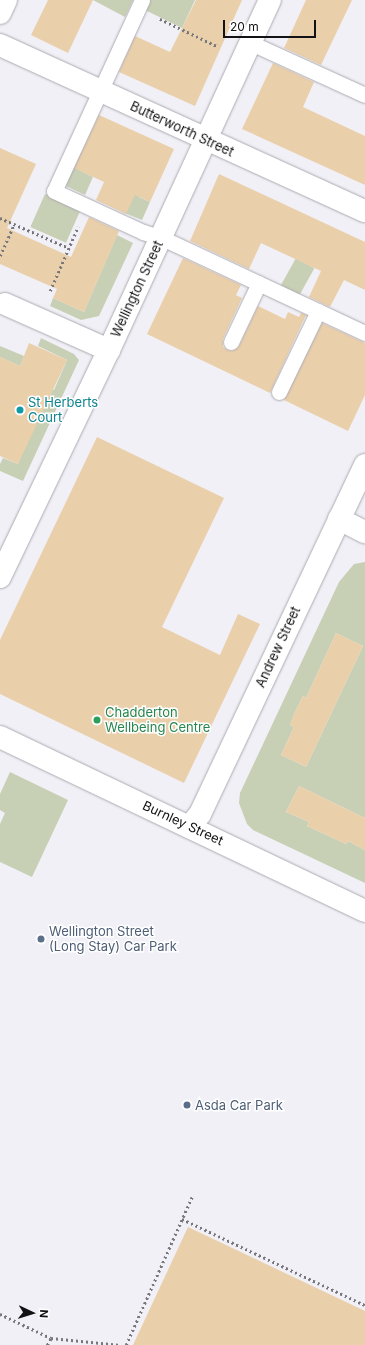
<!DOCTYPE html>
<style>
body{margin:0}
#map{position:relative;width:365px;height:1345px;overflow:hidden;background:#f1f0f6;font-family:Inter,sans-serif}
div>[style]{position:absolute}
[style*='--x']{left:calc(var(--x)*1px);top:calc(var(--y)*1px);width:calc(var(--w)*1px);rotate:calc(var(--a)*1deg)}
.green>*{inset:0;background:#c7d0b5;transform-origin:0 0}
.building>*{inset:0;background:#eacfab}
.path>*{height:2.5px;margin-top:-1.25px;transform-origin:0;background:repeating-linear-gradient(90deg,#78777b 0 2px,transparent 0 5px)}
.roads{filter:drop-shadow(0 0 1px #acaab1) drop-shadow(0 0 1px #acaab1)}
.lane>*{height:15px;margin:-7.5px;padding:0 7.5px;transform-origin:7.5px;border-radius:7.5px;background:#fff}
.street>*{height:22px;margin:-11px;padding:0 11px;transform-origin:11px;border-radius:11px;background:#fff}
.primary>*{height:22px;margin:-11px;padding:0 11px;transform-origin:11px;border-radius:11px;background:#fff}
.dots>*{width:11px;height:11px;translate:-50% -50%;box-sizing:border-box;border:2px solid #fff;border-radius:50%}
span{translate:-50% -50%;white-space:nowrap;text-align:center;line-height:1.15;-webkit-text-stroke:3px #fff;paint-order:stroke}
.street-label{font-size:13px;color:#121214}
.culture-label{font-size:13px;color:#0d838f}
.left{translate:0 -50%;text-align:left}
.leisure-label{font-size:13px;color:#27864d}
.service-label{font-size:13px;color:#4e5e75}
.north{position:absolute;left:12px;top:1293px;width:40px;height:40px;-webkit-text-stroke:3px #fff;paint-order:stroke;rotate:94deg;font-size:11px;font-weight:700;line-height:16px;text-align:center;color:#121214}
.north::after{content:'';display:block;margin:auto;width:14px;height:18px;background:#121214;clip-path:polygon(50% 0,100% 100%,50% 72%,0 100%)}
.scale{position:absolute;left:223px;top:20px;width:93px;height:18px;box-sizing:border-box;border:2px solid #121214;border-top:0;padding-left:5px;font-size:12px;line-height:14px;white-space:nowrap;color:#121214;-webkit-text-stroke:3px #fff;paint-order:stroke}
</style>
<div id="map">
<div class="green">
<i style="clip-path:polygon(93px 0,133px 0,125px 17px)"></i>
<i style="clip-path:polygon(150px 0,195px 0,182px 28px,145px 10px)"></i>
<i style="clip-path:polygon(80px 152px,88px 156px,81px 171px,93px 177px,85px 195px,64px 185px)"></i>
<i style="clip-path:polygon(137px 179px,139px 197px,150px 202px,142px 220px,122px 212px)"></i>
<i style="left:45px;top:194px;width:39px;height:36px;rotate:24deg"></i>
<i style="clip-path:polygon(117px 235px,133px 243px,99px 316px,81px 320px,50px 306px,53px 298px,84px 312px)"></i>
<i style="left:296px;top:258px;width:21px;height:31px;rotate:29deg"></i>
<i style="clip-path:polygon(41px 338px,74px 354px,79px 360px,23px 481px,0 471px,0 464px,3px 458px,18px 464px,49px 388px,54px 390px,67px 360px,38px 346px)"></i>
<i style="clip-path:polygon(0 346px,24px 356px,20px 366px,0 357px)"></i>
<i style="clip-path:polygon(evenodd,365px 562px,365px 818px,299px 786px,286px 812px,309px 822px,307px 826px,346px 844px,348px 841px,365px 850px,365px 883px,253px 830px,247px 824px,239px 803px,240px 793px,339px 582px,354px 564px,365px 562px,336px 633px,363px 646px,306px 767px,281px 755px,294px 727px,290px 725px,295px 712px,303px 696px,306px 698px,336px 633px)"></i>
<i style="clip-path:polygon(10px 772px,68px 800px,32px 877px,0 862px,0 824px,5px 813px,0 810px,0 794px)"></i>
</div>
<div class="building">
<i style="clip-path:polygon(48px 0,93px 0,68px 53px,31px 35px)"></i>
<i style="clip-path:polygon(196px 0,242px 0,195px 106px,119px 72px,135px 36px,170px 52px)"></i>
<i style="clip-path:polygon(306px 0,352px 0,321px 65px,284px 48px)"></i>
<i style="clip-path:polygon(273px 63px,314px 82px,303px 107px,365px 136px,365px 185px,242px 129px)"></i>
<i style="clip-path:polygon(99px 115px,174px 149px,150px 202px,135px 195px,126px 214px,96px 200px,104px 182px,74px 168px)"></i>
<i style="clip-path:polygon(0 148px,36px 164px,7px 228px,71px 257px,89px 217px,119px 231px,84px 312px,53px 298px,57px 289px,0 264px)"></i>
<i style="clip-path:polygon(219px 174px,365px 242px,365px 290px,344px 280px,330px 307px,309px 297px,321px 271px,293px 258px,261px 243px,249px 269px,190px 241px)"></i>
<i style="clip-path:polygon(183px 258px,241px 285px,236px 295px,242px 298px,223px 339px,223px 347px,228px 350px,232px 351px,239px 346px,258px 306px,285px 319px,288px 312px,299px 317px,301px 313px,306px 315px,270px 393px,147px 334px)"></i>
<i style="clip-path:polygon(322px 323px,365px 343px,365px 395px,348px 431px,284px 400px)"></i>
<i style="clip-path:polygon(29px 343px,67px 360px,18px 464px,0 456px,0 357px,20px 366px)"></i>
<i style="clip-path:polygon(97px 437px,224px 498px,162px 627px,220px 655px,238px 614px,260px 624px,184px 783px,0 694px,0 640px)"></i>
<i style="clip-path:polygon(336px 633px,363px 646px,306px 767px,281px 755px,294px 727px,290px 725px,295px 712px,303px 696px,306px 698px)"></i>
<i style="clip-path:polygon(299px 786px,365px 818px,365px 850px,348px 841px,346px 844px,307px 826px,309px 822px,286px 812px)"></i>
<i style="clip-path:polygon(188px 1227px,365px 1311px,365px 1345px,133px 1345px)"></i>
</div>
<div class="path">
<i style="--x:160;--y:19;--w:65;--a:25.4"></i>
<i style="--x:0;--y:218;--w:75;--a:23.5"></i>
<i style="--x:0;--y:256;--w:35;--a:-66"></i>
<i style="--x:50;--y:291;--w:70;--a:-66.4"></i>
<i style="--x:182;--y:1219;--w:202;--a:25.2"></i>
<i style="--x:0;--y:1314;--w:56;--a:25.2"></i>
<i style="--x:51;--y:1338;--w:70;--a:5.7"></i>
<i style="--x:47;--y:1345;--w:8;--a:-60"></i>
<i style="--x:126;--y:1345;--w:162;--a:-66"></i>
</div>
<div class="roads">
<div class="lane">
<i style="--x:142;--y:0;--w:210;--a:114.7"></i>
<i style="--x:54;--y:191;--w:98;--a:24.7"></i>
<i style="--x:143;--y:232;--w:20;--a:18"></i>
<i style="--x:162;--y:238;--w:224;--a:25.1"></i>
<i style="--x:251;--y:43;--w:125;--a:24.5"></i>
<i style="--x:231;--y:342;--w:65;--a:-64.6"></i>
<i style="--x:279;--y:392;--w:90;--a:-64.3"></i>
</div>
<div class="street">
<i style="--x:0;--y:45;--w:401;--a:24.5"></i>
<i style="--x:5;--y:304;--w:114;--a:23.9"></i>
<i style="--x:339;--y:519;--w:29;--a:27"></i>
<i style="--x:0;--y:577;--w:252;--a:-64.4"></i>
<i style="--x:109;--y:350;--w:385;--a:-65.3"></i>
<i style="--x:0;--y:737;--w:404;--a:25.5"></i>
<i style="--x:189;--y:827;--w:17;--a:-50"></i>
<i style="--x:200;--y:814;--w:386;--a:-64.7"></i>
</div>
<div class="primary">
<i style="--x:0;--y:13;--w:14;--a:-65"></i>
</div>
</div>
<div class="dots">
<i style="left:20px;top:410px;background:#0f9aa8"></i>
<i style="left:97px;top:720px;background:#2e9e5b"></i>
<i style="left:41px;top:939px;background:#5c6f8a"></i>
<i style="left:187px;top:1105px;background:#5c6f8a"></i>
</div>
<div class="street-label">
<span style="left:182px;top:129px;rotate:25deg">Butterworth Street</span>
<span style="left:137px;top:289px;rotate:-65deg">Wellington Street</span>
<span style="left:278px;top:647px;rotate:-65deg">Andrew Street</span>
<span style="left:183px;top:823px;rotate:25deg">Burnley Street</span>
</div>
<div class="culture-label">
<span class="left" style="left:28px;top:410px">St Herberts<br>Court</span>
</div>
<div class="leisure-label">
<span class="left" style="left:105px;top:720px">Chadderton<br>Wellbeing Centre</span>
</div>
<div class="service-label">
<span class="left" style="left:49px;top:939px">Wellington Street<br>(Long Stay) Car Park</span>
<span class="left" style="left:195px;top:1105px">Asda Car Park</span>
</div>
<div class="north">N</div>
<div class="scale">20 m</div>
</div>
